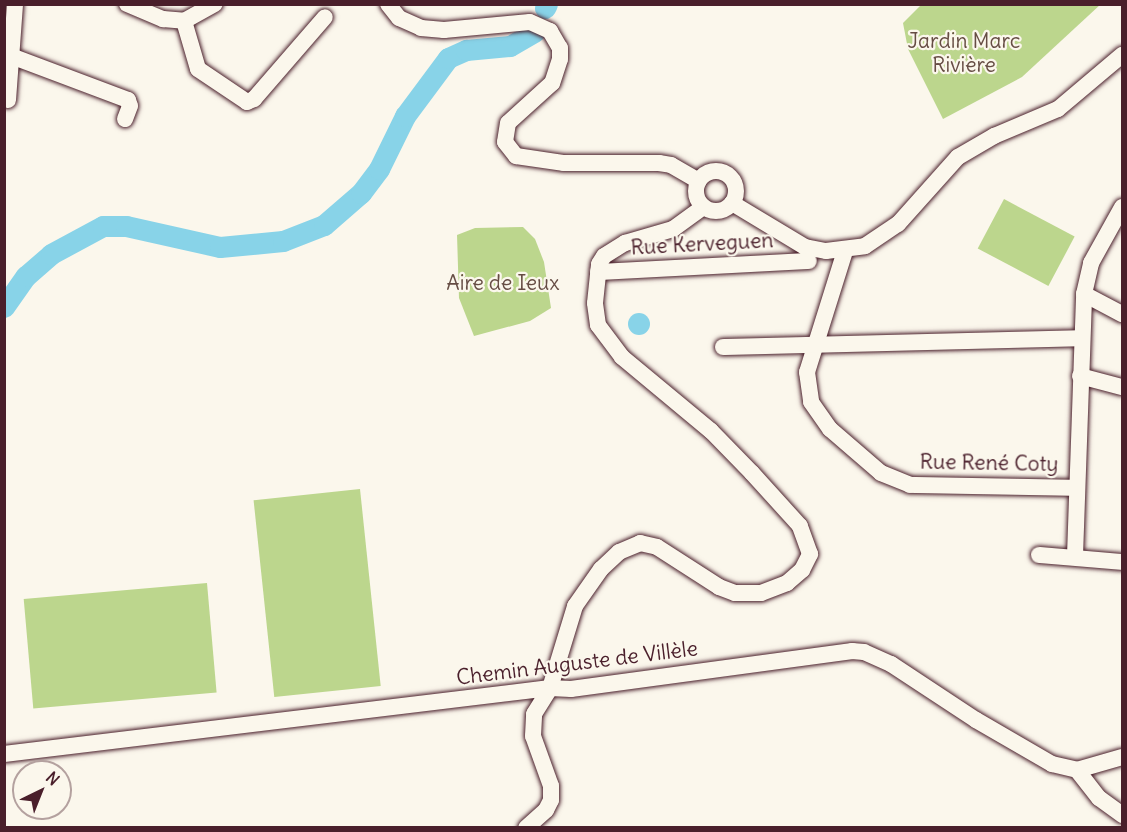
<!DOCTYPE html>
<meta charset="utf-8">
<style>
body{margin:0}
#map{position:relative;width:1127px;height:832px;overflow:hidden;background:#fbf7ec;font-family:Delius,sans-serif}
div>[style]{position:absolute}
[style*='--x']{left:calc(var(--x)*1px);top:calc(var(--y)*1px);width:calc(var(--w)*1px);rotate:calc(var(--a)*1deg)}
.green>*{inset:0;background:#bcd68d;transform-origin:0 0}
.water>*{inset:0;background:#88d3e8}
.round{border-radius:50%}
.river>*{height:21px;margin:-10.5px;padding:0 10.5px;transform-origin:10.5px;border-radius:10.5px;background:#88d3e8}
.roads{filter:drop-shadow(0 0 2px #4a1f2b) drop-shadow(0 0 2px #4a1f2b)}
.minor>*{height:16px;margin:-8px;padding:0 8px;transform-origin:8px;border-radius:8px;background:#fbf7ec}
.minor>.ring{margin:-8px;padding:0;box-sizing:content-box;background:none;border:16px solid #fbf7ec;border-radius:50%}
span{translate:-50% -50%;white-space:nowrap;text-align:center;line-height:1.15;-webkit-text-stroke:4.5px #fbf7ec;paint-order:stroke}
.park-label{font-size:21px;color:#664d44}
.street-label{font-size:21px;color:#4a1f2b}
.frame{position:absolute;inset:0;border:6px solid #4a1f2b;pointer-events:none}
.north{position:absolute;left:12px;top:760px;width:60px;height:60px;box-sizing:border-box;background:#fbf7ec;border:2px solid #b4a19f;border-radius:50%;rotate:43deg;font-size:16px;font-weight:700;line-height:24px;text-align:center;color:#4a1f2b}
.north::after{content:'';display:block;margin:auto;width:21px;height:27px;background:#4a1f2b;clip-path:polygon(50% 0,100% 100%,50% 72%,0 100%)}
</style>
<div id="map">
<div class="green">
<i style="clip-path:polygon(1101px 4px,1022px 77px,943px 119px,908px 49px,903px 23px,921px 5px)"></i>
<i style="left:1004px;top:199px;width:80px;height:56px;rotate:28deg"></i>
<i style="clip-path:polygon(523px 227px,535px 239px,544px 262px,551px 308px,530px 321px,474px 336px,459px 298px,457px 235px,475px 228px)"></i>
<i style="left:360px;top:489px;width:198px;height:107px;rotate:84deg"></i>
<i style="left:207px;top:583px;width:110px;height:184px;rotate:85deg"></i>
</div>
<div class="water">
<i class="round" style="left:628px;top:313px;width:22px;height:22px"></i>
</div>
<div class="river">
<i style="--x:545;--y:8;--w:4;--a:-63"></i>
<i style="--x:4;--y:307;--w:38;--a:-55"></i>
<i style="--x:26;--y:276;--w:33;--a:-41"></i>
<i style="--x:51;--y:254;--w:59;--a:-28.3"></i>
<i style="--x:103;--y:226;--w:23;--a:0"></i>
<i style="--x:126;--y:226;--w:96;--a:12.6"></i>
<i style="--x:220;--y:247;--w:63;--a:-5.4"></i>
<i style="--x:283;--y:241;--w:44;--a:-21.3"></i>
<i style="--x:324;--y:225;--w:49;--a:-40.9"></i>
<i style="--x:361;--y:193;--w:30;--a:-53"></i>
<i style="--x:379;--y:169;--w:59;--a:-63.9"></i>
<i style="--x:405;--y:116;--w:72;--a:-53.4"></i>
<i style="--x:448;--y:58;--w:20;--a:-24"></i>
<i style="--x:466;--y:50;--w:44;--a:-5.2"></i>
<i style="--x:510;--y:46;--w:28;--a:-30"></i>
</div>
<div class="roads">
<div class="minor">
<i style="--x:127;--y:4;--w:39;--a:23"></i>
<i style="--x:163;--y:19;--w:21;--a:5"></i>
<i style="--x:184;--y:21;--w:35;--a:-29"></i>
<i style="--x:388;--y:4;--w:18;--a:52"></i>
<i style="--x:399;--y:18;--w:24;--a:24"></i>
<i style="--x:421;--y:28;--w:23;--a:5"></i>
<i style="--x:444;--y:30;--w:86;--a:-5.3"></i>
<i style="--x:530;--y:22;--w:22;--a:24"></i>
<i style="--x:550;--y:31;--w:20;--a:60"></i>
<i style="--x:560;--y:48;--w:11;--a:90"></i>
<i style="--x:560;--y:59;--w:25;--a:108"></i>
<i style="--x:552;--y:83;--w:59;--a:137.7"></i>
<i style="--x:508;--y:123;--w:19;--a:99"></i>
<i style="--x:505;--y:142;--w:18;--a:52"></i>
<i style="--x:516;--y:156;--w:49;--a:8.3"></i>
<i style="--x:564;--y:163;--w:95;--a:0"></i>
<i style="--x:659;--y:163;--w:12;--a:9"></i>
<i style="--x:671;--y:165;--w:32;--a:30"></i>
<i style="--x:184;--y:21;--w:50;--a:73.7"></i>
<i style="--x:198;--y:69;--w:59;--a:34"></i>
<i style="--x:247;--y:102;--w:8;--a:-23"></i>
<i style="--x:254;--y:99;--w:108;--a:-49.1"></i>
<i style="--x:11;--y:56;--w:125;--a:20.6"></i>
<i style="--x:128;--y:100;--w:6;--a:72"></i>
<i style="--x:130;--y:106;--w:14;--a:111"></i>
<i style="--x:8;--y:100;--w:96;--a:-85.8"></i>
<i class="ring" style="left:696px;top:171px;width:24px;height:24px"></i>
<i style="--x:732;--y:203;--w:85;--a:31.1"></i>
<i style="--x:805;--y:247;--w:21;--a:11"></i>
<i style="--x:826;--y:251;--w:39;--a:-7"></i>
<i style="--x:865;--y:246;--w:40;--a:-34"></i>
<i style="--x:898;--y:224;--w:90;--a:-48.2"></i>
<i style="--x:958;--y:157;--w:42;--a:-30.3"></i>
<i style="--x:994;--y:136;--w:69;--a:-22.9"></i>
<i style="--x:1058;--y:109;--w:84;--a:-40.2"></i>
<i style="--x:845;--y:251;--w:127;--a:107.4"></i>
<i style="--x:807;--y:372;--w:30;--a:82"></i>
<i style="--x:811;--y:402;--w:33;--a:55"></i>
<i style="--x:830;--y:429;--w:67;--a:40.8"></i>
<i style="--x:881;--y:473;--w:31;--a:22"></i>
<i style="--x:910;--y:485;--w:167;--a:1"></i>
<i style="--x:598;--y:272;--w:211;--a:-3"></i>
<i style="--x:1084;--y:294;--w:43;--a:27.8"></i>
<i style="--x:723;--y:347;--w:358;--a:-1.4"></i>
<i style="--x:1080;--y:376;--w:43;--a:14.7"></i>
<i style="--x:1039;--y:555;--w:83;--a:4.8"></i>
<i style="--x:1075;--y:556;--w:262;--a:-88"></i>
<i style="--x:1084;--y:294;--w:32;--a:-77"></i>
<i style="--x:1091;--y:263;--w:64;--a:-61"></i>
<i style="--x:4;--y:754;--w:550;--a:-6.89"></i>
<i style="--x:550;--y:688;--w:21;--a:3"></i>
<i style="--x:571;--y:689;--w:284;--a:-7.7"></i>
<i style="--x:852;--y:651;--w:12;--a:5"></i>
<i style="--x:864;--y:652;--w:30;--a:24"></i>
<i style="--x:891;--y:664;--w:102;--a:33.4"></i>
<i style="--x:976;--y:720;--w:88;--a:30.1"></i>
<i style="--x:1052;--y:764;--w:26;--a:13"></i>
<i style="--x:1077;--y:770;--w:47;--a:-16.1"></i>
<i style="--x:1077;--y:770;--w:36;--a:52"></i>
<i style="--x:1099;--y:798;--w:29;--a:36"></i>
<i style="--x:526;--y:828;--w:27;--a:-42"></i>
<i style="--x:546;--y:810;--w:11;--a:-63"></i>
<i style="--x:551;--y:800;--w:14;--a:-90"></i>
<i style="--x:551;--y:786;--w:53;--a:-109.8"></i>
<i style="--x:533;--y:736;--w:22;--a:-87"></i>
<i style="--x:534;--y:714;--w:31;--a:-58"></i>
<i style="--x:550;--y:688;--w:86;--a:-73"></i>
<i style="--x:575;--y:606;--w:45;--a:-54.9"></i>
<i style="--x:601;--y:569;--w:25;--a:-43"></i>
<i style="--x:619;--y:552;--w:23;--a:-23"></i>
<i style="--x:640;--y:543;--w:17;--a:13"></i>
<i style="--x:657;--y:547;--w:74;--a:32.8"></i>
<i style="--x:719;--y:587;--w:17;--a:21"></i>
<i style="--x:735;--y:593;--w:26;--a:0"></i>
<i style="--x:761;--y:593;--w:28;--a:-21"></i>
<i style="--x:787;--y:583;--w:20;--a:-41"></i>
<i style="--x:802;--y:570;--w:18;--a:-63"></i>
<i style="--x:810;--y:554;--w:30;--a:-110"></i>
<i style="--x:800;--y:526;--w:72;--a:-132.2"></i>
<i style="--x:752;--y:473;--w:59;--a:-134.3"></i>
<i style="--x:711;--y:431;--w:116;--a:-140.3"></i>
<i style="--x:622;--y:357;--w:40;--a:-127"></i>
<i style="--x:598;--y:325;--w:22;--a:-98"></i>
<i style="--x:595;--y:303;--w:39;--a:-84"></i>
<i style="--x:599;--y:264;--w:9;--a:-58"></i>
<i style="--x:604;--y:256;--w:25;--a:-32"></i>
<i style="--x:625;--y:243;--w:50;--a:-16.3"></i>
<i style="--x:673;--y:229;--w:37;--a:-36"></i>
</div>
</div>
<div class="park-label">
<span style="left:964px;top:53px">Jardin Marc<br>Rivière</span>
<span style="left:503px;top:283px">Aire de Ieux</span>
</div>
<div class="street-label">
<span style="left:702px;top:244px;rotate:-3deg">Rue Kerveguen</span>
<span style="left:989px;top:463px;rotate:1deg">Rue René Coty</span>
<span style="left:577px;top:663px;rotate:-7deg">Chemin Auguste de Villèle</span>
</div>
<div class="frame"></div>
<div class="north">N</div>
</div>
